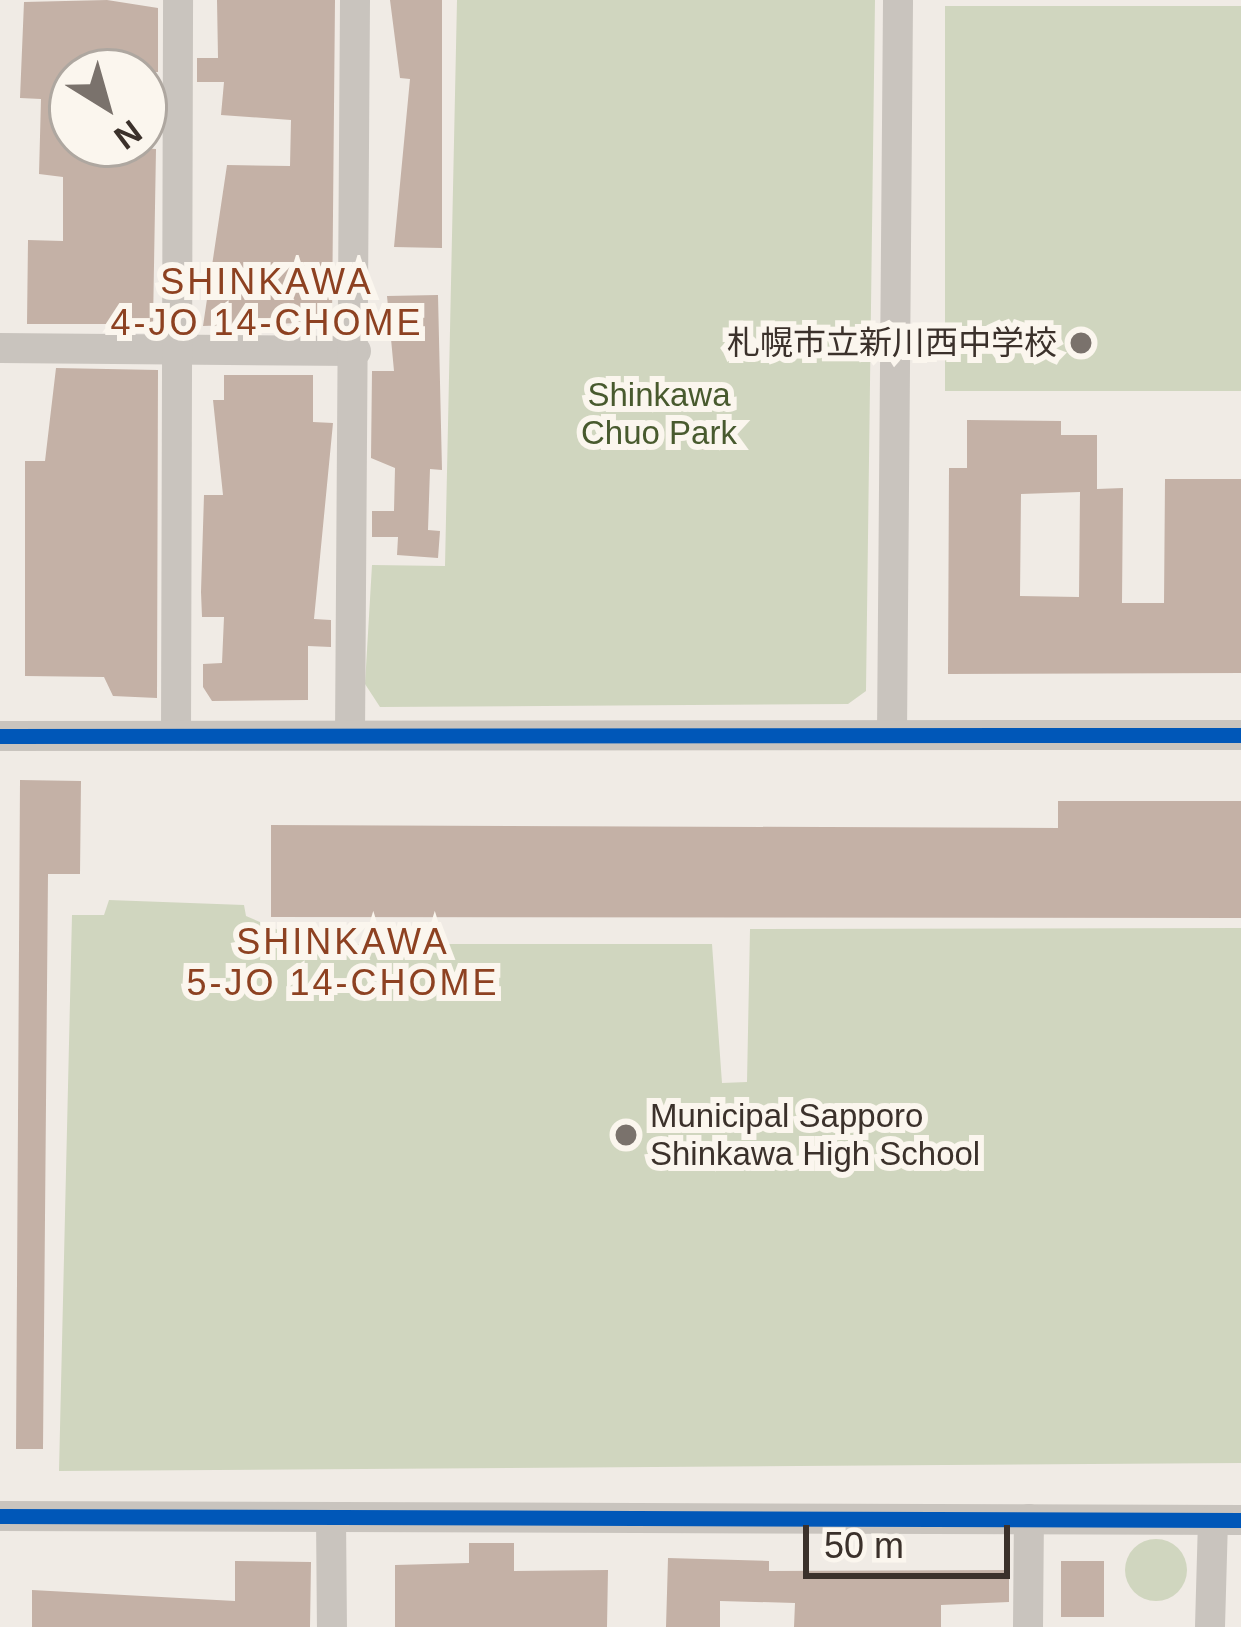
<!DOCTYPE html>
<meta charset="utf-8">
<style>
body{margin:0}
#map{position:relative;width:1241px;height:1627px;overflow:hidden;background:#f0ebe5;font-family:Helvetica,"Noto Sans JP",sans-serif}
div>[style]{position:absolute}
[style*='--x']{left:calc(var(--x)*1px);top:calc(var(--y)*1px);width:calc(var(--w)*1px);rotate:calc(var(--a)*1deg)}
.green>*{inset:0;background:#d0d6bf;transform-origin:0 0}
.round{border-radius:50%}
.building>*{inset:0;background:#c4b1a6;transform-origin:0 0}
.street>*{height:30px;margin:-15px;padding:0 15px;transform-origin:15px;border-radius:15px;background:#c9c4be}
.cycleway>*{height:15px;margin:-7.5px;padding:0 7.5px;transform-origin:7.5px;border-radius:7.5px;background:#0057b8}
.dots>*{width:33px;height:33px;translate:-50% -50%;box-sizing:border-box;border:6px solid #fbf6ee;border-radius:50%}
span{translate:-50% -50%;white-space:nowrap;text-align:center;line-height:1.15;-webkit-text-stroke:12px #fbf6ee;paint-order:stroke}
.poi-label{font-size:33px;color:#3b312b}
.right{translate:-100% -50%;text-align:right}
.left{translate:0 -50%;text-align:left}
.park-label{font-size:33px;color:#485a2e}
.neighbourhood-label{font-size:36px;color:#8d4121;letter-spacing:3px}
.north{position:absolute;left:48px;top:48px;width:120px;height:120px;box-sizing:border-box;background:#fbf6ee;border:3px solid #aea7a0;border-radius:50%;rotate:143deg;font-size:33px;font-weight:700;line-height:48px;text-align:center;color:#3b312b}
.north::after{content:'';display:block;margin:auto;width:42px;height:54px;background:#7a726c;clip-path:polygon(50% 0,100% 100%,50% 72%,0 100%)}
.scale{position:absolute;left:803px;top:1525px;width:207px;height:54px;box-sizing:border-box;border:6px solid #3b312b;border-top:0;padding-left:15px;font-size:36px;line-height:42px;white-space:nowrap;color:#3b312b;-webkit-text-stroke:9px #fbf6ee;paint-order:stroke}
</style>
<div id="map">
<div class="green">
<i style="clip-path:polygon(457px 0,875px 0,866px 691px,848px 704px,380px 707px,365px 684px,372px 565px,445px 566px)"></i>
<i style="left:1241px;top:6px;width:385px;height:296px;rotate:90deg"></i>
<i style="clip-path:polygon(109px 900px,244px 905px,246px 916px,311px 944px,712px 944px,722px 1083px,747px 1082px,750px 929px,1241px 928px,1241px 1463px,59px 1471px,72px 915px,104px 915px)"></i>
<i class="round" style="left:1125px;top:1539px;width:62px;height:62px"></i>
</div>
<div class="building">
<i style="clip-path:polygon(107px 0,158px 8px,158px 72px,72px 72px,72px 144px,156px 149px,153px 324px,27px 324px,28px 240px,63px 241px,63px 177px,39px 174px,41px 99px,20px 98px,24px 2px)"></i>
<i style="clip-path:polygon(217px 0,335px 0,332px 322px,203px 326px,227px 165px,290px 166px,291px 120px,221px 115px,224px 82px,197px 82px,197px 58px,218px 58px)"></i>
<i style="clip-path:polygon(390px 0,442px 0,442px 248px,394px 247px,410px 79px,400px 78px)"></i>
<i style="clip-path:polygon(438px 295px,442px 470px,430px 469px,428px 530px,440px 531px,438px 558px,397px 555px,398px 537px,372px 537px,372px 511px,394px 511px,395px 468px,371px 458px,372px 371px,394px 371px,387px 296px)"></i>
<i style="clip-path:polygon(56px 368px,158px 370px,157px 698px,113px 696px,104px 677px,25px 676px,25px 461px,45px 461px)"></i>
<i style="clip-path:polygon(224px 375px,313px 375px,313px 422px,333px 423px,314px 619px,331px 620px,331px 647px,308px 646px,308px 700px,212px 701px,203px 687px,203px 664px,222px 663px,224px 617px,202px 617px,201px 592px,204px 495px,223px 495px,213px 400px,224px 400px)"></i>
<i style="clip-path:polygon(evenodd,967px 420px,1061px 421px,1061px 435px,1097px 435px,1097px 489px,1123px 488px,1122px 603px,1164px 603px,1165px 479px,1241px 479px,1241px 673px,948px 674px,949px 468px,967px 468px,967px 420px,1080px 492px,1079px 597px,1020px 596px,1021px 494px,1080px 492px)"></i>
<i style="clip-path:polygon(20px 780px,81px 781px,80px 874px,48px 874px,43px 1449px,16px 1449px)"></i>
<i style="clip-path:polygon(1058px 801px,1241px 801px,1241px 918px,271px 917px,271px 825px,1058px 828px)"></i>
<i style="clip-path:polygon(469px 1543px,514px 1543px,514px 1571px,608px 1570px,607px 1627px,395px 1627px,395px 1565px,469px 1563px)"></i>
<i style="clip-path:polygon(668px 1558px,769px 1561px,769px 1571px,1009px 1570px,1009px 1602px,941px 1605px,941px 1627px,794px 1627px,795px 1603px,720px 1601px,720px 1627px,666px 1627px)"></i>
<i style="clip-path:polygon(235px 1561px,311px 1562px,310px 1627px,32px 1627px,32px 1590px,235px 1601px)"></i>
<i style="left:1061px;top:1561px;width:43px;height:56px"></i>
</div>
<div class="street">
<i style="--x:0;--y:348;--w:356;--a:0.5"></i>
<i style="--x:892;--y:734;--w:734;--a:-89.53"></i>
<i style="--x:176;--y:735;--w:735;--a:-89.84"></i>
<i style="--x:350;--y:735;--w:735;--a:-89.61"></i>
<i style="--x:0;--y:736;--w:1241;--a:-0.05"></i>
<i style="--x:0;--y:1516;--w:1241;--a:0.18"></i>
<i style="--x:331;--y:1517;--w:110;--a:89.5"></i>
<i style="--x:1028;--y:1627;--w:108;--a:-89.5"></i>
<i style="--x:1210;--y:1627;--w:107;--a:-88.4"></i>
</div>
<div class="cycleway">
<i style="--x:0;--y:736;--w:1241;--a:-0.05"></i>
<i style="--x:0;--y:1516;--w:1241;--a:0.18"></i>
</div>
<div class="dots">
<i style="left:1081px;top:343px;background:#7a726c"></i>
<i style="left:626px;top:1135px;background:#7a726c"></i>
</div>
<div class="poi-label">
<span class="right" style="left:1057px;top:343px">札幌市立新川西中学校</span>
<span class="left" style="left:650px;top:1135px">Municipal Sapporo<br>Shinkawa High School</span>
</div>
<div class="park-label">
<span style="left:659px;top:414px">Shinkawa<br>Chuo Park</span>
</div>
<div class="neighbourhood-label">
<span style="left:267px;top:302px">SHINKAWA<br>4-JO 14-CHOME</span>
<span style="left:343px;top:962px">SHINKAWA<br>5-JO 14-CHOME</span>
</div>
<div class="north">N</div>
<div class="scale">50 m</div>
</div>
